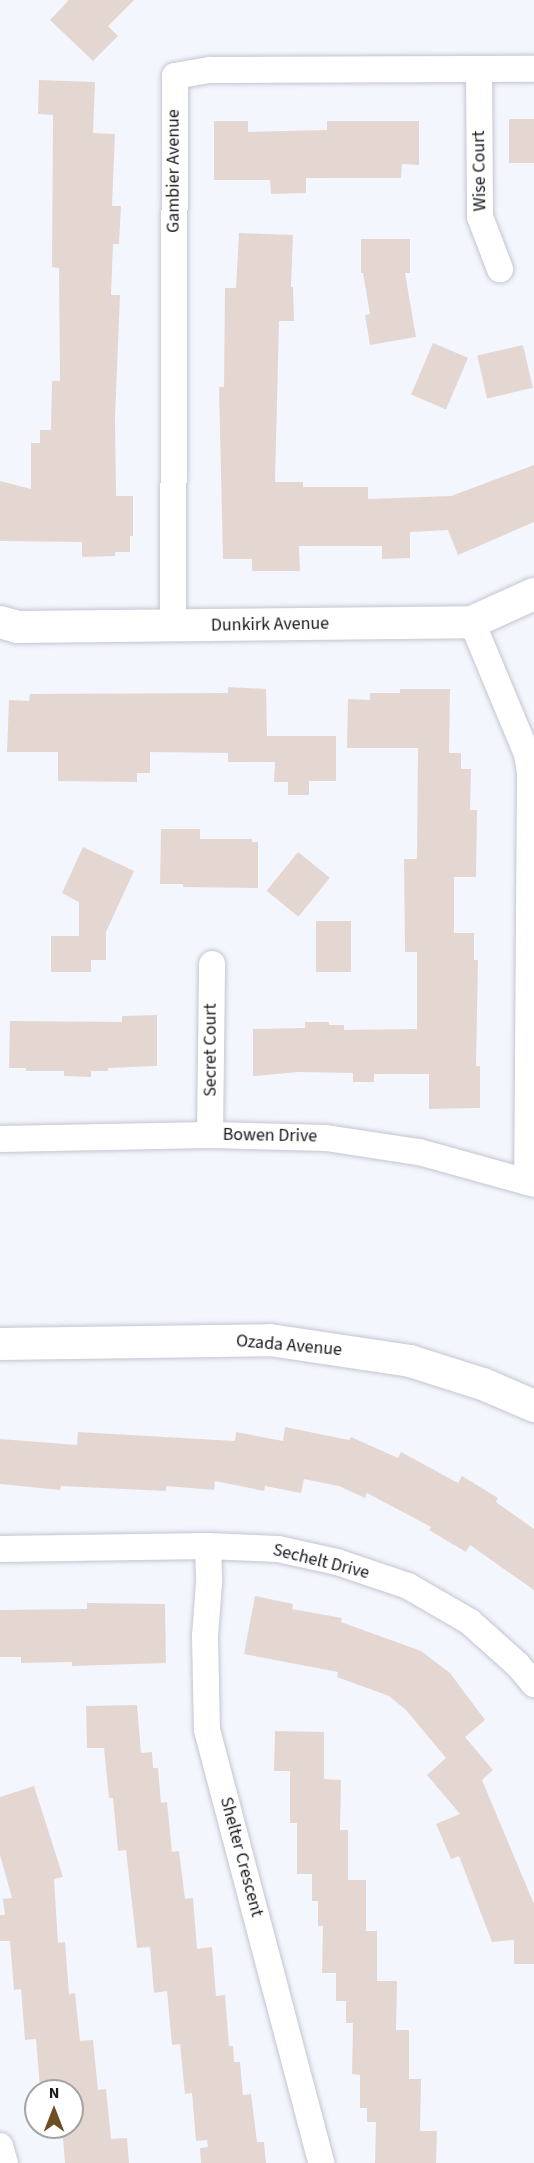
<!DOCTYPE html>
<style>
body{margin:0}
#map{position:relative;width:534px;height:2163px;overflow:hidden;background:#f4f6fd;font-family:"Source Sans 3",sans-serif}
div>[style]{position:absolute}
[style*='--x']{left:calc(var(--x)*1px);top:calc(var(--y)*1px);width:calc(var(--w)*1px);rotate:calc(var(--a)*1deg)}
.building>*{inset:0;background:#e4d7d1;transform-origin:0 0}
.roads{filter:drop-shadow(0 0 2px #c3c5d1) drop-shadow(0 0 2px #c3c5d1)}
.minor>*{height:26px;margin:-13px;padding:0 13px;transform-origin:13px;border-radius:13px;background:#fff}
.tertiary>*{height:32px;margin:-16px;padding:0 16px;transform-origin:16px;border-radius:16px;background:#fff}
span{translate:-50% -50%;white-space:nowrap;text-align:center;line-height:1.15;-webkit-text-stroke:4.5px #fff;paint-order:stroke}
.street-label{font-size:18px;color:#191a1e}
.north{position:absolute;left:24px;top:2079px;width:60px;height:60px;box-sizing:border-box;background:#fff;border:2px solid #a3a3a5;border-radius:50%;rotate:0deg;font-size:16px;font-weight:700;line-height:24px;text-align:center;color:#191a1e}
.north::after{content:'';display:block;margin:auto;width:21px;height:27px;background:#6e4e24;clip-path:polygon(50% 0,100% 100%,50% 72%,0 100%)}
</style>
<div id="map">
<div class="building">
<i style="clip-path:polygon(69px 0,134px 0,108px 26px,118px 36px,93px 61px,50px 20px)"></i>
<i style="clip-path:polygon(39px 80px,95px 82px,93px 133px,115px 134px,112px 206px,121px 206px,119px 244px,113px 244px,111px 295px,120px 295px,115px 417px,116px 496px,133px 496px,133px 536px,130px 536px,130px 552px,115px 552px,115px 556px,82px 557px,82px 542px,0 541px,0 481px,31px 489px,31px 443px,40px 443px,40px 430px,51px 430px,52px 381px,60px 381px,59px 268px,52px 267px,53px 115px,38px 114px)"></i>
<i style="left:509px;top:119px;width:25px;height:44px"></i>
<i style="clip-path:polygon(214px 121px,248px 121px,248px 132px,327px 130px,327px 121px,419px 121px,419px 165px,402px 164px,401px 178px,306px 178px,306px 193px,271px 194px,270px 180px,214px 180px)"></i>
<i style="clip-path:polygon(239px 233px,293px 235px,291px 287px,293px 287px,294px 321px,279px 321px,275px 482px,303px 482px,303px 487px,368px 487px,368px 499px,451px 496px,534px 465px,534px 522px,458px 555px,448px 530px,410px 532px,410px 558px,382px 559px,382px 546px,299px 546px,300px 571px,252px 571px,252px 559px,223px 559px,219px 387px,224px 387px,225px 288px,236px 288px)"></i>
<i style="clip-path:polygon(361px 239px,410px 239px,410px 273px,405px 273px,416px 337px,370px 345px,365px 315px,370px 314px,363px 273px,361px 273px)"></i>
<i style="left:433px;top:343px;width:38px;height:56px;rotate:23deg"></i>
<i style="left:523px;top:345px;width:44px;height:47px;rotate:77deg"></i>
<i style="clip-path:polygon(228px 687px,266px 689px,267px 736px,336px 736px,336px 781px,309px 781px,309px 795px,288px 795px,288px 782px,274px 782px,275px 762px,228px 762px,228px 753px,150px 752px,150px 773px,137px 773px,137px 782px,58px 781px,58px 752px,7px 752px,9px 700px,29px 701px,30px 694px,228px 693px)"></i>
<i style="clip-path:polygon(400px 689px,450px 689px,449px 753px,461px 753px,461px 769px,471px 769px,470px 810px,477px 810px,476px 877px,454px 877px,454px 933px,474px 933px,474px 960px,478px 960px,476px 1066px,480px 1066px,480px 1108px,429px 1109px,429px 1074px,374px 1074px,374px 1082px,353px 1082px,353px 1073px,299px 1072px,253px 1076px,253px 1029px,305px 1028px,305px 1022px,329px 1022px,329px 1025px,344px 1025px,344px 1030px,417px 1029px,417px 952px,405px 952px,404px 859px,417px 859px,418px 748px,347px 748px,348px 699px,370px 700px,370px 693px,400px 693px)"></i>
<i style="clip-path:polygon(161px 829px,200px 829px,200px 839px,252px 839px,252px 842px,258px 842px,258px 888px,183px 887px,183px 884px,160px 884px)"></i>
<i style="clip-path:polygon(83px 847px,134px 871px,106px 932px,106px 960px,91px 960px,91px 972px,51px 972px,51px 936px,79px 936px,79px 902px,62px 893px)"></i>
<i style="left:298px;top:852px;width:41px;height:50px;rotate:39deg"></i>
<i style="left:316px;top:921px;width:35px;height:51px"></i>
<i style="clip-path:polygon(157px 1015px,157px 1066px,108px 1068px,108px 1071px,91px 1071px,91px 1077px,64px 1076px,64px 1071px,26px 1071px,26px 1068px,9px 1068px,10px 1021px,122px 1022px,122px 1016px)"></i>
<i style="clip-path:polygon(285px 1427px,349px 1440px,351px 1437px,398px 1458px,401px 1452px,458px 1483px,462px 1476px,498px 1498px,496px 1502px,534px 1529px,534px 1590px,470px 1545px,466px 1552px,429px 1530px,431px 1527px,367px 1493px,365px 1498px,339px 1486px,304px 1479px,301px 1493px,265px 1486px,264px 1491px,215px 1481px,214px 1490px,166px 1486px,166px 1491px,61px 1486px,60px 1490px,0 1484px,0 1439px,77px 1445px,78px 1432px,235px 1441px,236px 1432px,283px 1441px)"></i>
<i style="clip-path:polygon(255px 1596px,293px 1604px,292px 1609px,342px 1618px,341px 1622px,421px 1651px,450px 1673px,485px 1720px,465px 1737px,493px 1770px,482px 1780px,534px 1904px,534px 1964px,514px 1964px,514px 1940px,492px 1942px,459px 1856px,451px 1859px,436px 1824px,460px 1814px,427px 1775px,446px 1758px,406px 1710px,389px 1696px,337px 1677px,338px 1672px,244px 1654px)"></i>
<i style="clip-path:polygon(87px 1603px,165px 1604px,166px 1663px,72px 1666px,72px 1662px,21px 1663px,21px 1657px,0 1657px,0 1610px,87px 1609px)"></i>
<i style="clip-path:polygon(137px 1705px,141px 1753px,152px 1752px,153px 1768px,158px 1768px,161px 1803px,167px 1802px,172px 1852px,179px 1851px,185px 1899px,193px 1898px,197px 1949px,212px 1947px,216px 1996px,225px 1995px,229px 2046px,233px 2046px,234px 2062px,240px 2062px,243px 2095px,251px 2094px,257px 2142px,264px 2142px,266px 2163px,201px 2163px,200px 2148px,208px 2147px,207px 2140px,196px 2141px,192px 2093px,185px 2094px,180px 2044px,172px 2045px,167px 1991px,154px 1993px,150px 1947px,137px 1948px,126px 1850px,118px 1851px,113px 1798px,109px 1798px,104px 1748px,87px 1748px,86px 1706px)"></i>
<i style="clip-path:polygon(275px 1731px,324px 1732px,324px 1779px,341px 1780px,340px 1830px,348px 1830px,348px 1880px,366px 1880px,366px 1931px,377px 1931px,377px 1981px,397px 1981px,396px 2030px,409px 2030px,409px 2079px,421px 2079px,420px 2131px,437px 2131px,436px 2163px,375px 2163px,376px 2122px,367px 2122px,367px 2108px,360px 2108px,360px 2075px,352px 2074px,353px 2023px,346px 2023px,346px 2001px,336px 2001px,336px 1973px,322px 1973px,323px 1926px,318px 1926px,318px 1901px,312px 1901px,312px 1874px,297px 1874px,297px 1823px,290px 1823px,290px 1771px,274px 1771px)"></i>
<i style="clip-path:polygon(34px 1786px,63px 1877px,54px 1879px,58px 1943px,65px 1942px,69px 1994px,75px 1993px,80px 2041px,93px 2040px,98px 2090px,106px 2089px,111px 2139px,127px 2138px,129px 2163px,65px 2163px,62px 2127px,72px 2127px,72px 2085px,40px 2088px,36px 2039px,25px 2040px,21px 1989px,14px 1990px,10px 1941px,0 1941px,0 1915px,5px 1915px,3px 1899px,12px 1898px,0 1855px,0 1797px)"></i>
</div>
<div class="roads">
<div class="minor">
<i style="--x:479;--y:69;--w:148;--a:89.6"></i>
<i style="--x:480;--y:217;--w:56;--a:69"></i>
<i style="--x:472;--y:622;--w:143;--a:67.4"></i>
<i style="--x:527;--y:754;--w:20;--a:81"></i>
<i style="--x:530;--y:774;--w:408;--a:90.4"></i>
<i style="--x:173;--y:626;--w:550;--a:-89.79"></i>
<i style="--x:175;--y:76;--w:36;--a:-10"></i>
<i style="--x:210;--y:70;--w:324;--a:-0.2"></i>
<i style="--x:210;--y:1135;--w:171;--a:-89.3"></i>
<i style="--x:0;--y:1139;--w:210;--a:-1.1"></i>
<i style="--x:210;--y:1135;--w:116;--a:1.5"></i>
<i style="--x:326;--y:1138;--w:94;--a:8.6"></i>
<i style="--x:419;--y:1152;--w:119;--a:15.5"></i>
<i style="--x:208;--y:1546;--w:37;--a:88"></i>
<i style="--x:209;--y:1583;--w:53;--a:94.3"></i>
<i style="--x:205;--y:1636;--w:94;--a:88.8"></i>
<i style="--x:207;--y:1730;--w:448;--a:75.2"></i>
<i style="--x:0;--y:1549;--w:208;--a:-0.8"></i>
<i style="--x:208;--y:1546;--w:70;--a:2.5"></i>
<i style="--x:278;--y:1549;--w:60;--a:12.4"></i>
<i style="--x:337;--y:1562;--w:75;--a:18.7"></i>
<i style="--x:408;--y:1586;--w:72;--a:30.1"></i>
<i style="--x:470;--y:1622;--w:64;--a:41.9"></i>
<i style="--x:518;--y:1665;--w:25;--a:50"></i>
<i style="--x:0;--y:2146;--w:18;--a:74"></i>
</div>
<div class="tertiary">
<i style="--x:0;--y:622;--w:18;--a:16"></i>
<i style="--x:17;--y:627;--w:455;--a:-0.6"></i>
<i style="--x:472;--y:622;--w:68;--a:-24.3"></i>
<i style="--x:0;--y:1344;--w:270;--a:-0.8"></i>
<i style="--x:270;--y:1340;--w:142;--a:8.5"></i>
<i style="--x:410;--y:1361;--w:77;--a:17.5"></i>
<i style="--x:483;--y:1384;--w:56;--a:23.3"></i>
</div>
</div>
<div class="street-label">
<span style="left:174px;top:171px;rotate:-90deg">Gambier Avenue</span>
<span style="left:480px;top:171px;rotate:-91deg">Wise Court</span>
<span style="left:270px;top:625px;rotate:-1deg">Dunkirk Avenue</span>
<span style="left:211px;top:1050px;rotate:-90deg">Secret Court</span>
<span style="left:270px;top:1136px;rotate:1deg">Bowen Drive</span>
<span style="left:289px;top:1346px;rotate:5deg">Ozada Avenue</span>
<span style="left:321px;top:1562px;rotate:14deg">Sechelt Drive</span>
<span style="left:241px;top:1857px;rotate:75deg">Shelter Crescent</span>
</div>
<div class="north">N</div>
</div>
